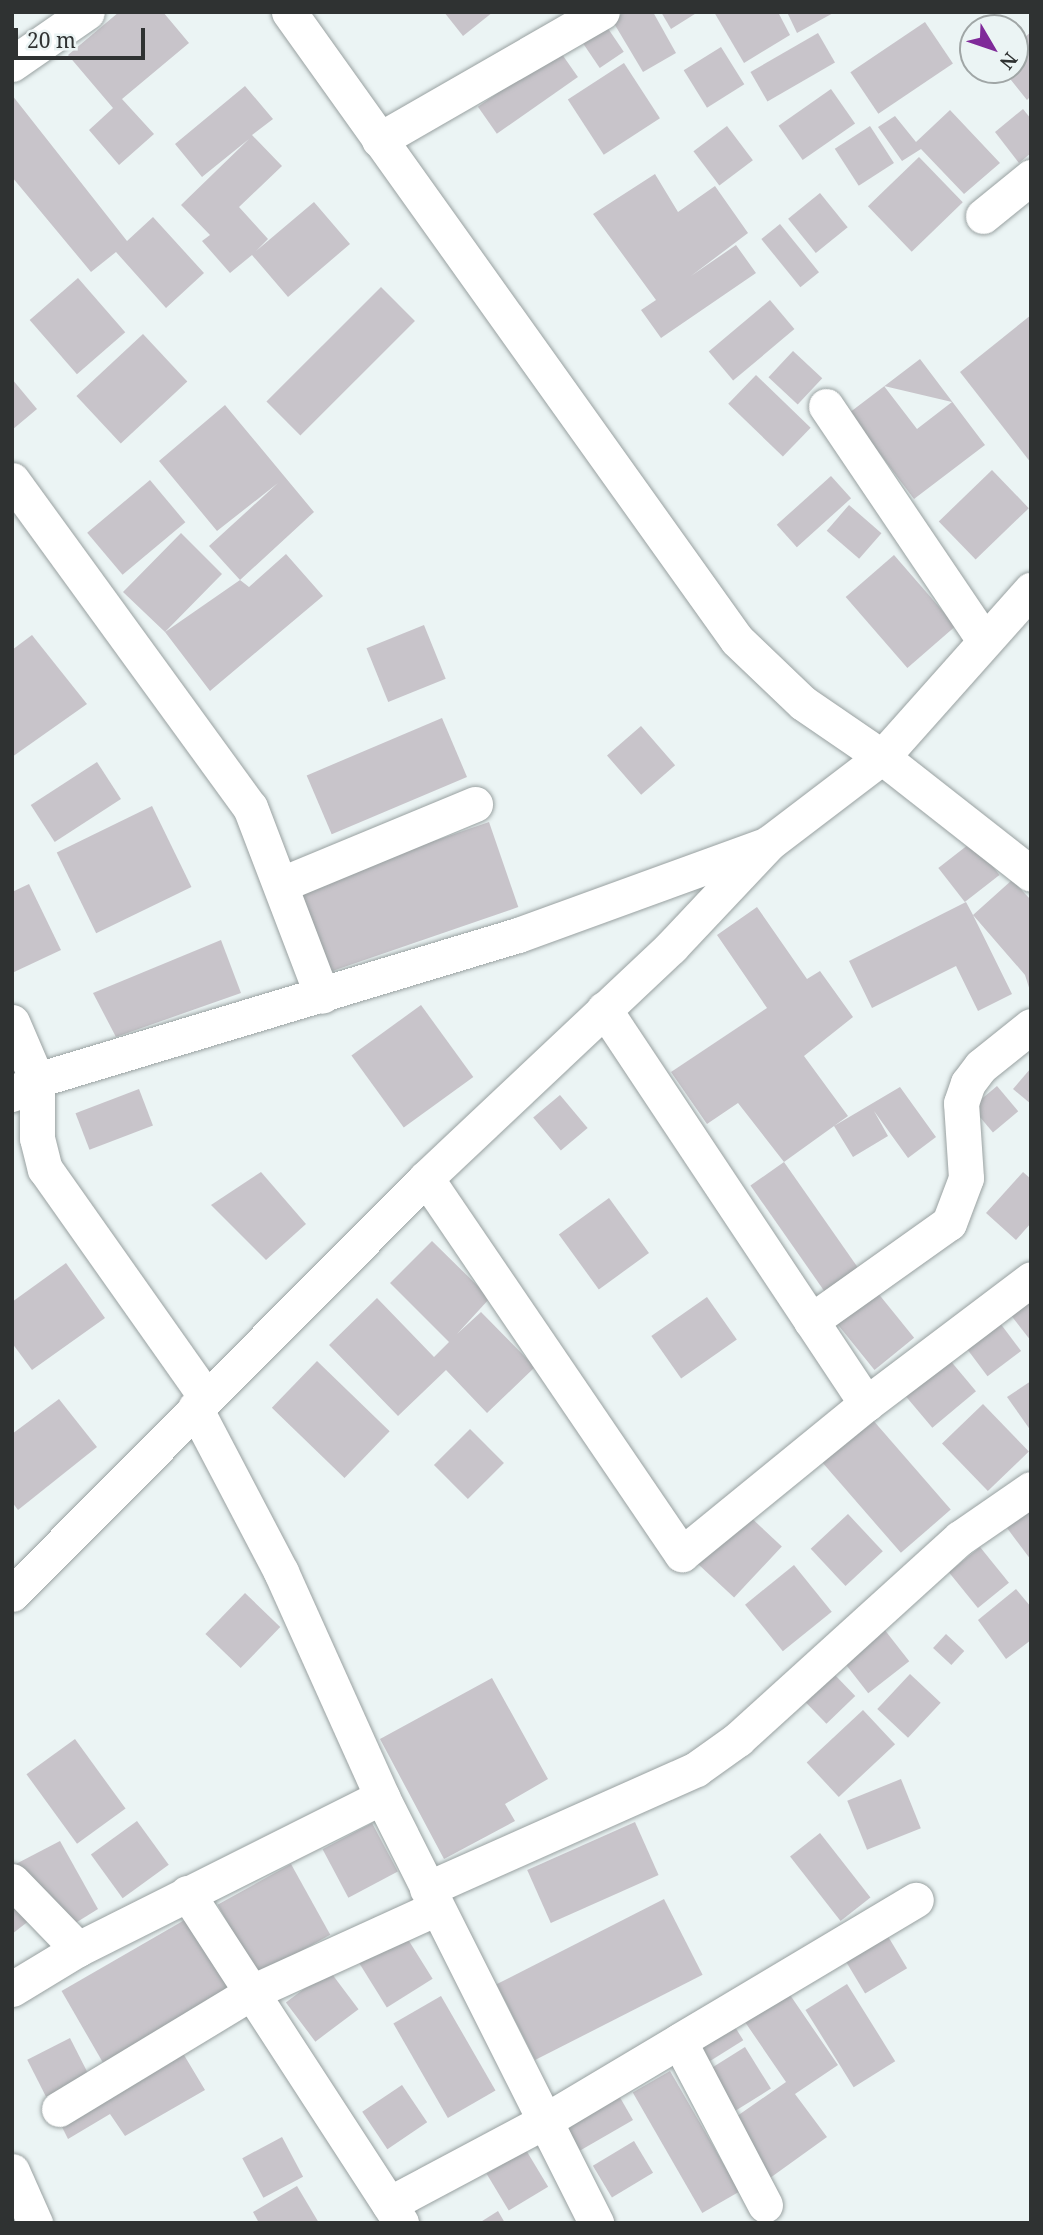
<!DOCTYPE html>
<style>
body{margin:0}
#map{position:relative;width:1043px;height:2235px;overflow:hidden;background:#ebf4f4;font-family:"Noto Serif",serif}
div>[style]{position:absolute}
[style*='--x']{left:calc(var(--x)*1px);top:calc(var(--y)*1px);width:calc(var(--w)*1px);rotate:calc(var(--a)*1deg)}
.building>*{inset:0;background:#c8c4ca;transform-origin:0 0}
.roads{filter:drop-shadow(0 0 2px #99a1a1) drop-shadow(0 0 2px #99a1a1)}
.street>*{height:35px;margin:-17.5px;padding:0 17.5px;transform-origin:17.5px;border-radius:17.5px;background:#fff}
span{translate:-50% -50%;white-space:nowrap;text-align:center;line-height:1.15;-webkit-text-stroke:5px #ebf4f4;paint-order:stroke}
.frame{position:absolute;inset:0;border:14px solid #2f3232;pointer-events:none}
.north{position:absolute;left:959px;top:14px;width:70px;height:70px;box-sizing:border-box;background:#ebf4f4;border:2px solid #a0a6a6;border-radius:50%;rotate:129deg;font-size:19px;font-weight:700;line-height:28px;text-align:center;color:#2f3232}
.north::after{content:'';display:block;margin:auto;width:24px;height:32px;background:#7f2a99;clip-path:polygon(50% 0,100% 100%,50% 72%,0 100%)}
.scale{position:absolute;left:14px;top:28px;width:131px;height:32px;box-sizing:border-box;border:4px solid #2f3232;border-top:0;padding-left:9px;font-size:21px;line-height:24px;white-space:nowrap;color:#2f3232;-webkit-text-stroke:5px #ebf4f4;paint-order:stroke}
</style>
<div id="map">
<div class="building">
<i style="clip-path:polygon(119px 12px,163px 12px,189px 43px,122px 99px,154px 134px,119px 165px,89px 130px,113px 108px,68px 55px)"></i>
<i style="clip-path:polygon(444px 12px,493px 12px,463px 36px)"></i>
<i style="clip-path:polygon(625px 12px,653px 12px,676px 53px,643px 72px,612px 20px)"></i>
<i style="clip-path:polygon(661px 12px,698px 12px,671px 29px)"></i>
<i style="clip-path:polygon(714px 12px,778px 12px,790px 35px,744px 63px)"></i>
<i style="clip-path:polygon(787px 12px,835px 12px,797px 33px)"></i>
<i style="left:925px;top:22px;width:50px;height:90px;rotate:56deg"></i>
<i style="left:607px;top:27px;width:30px;height:29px;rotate:56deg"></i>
<i style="clip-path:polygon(1031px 32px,1031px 96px,1027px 100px,1003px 70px,1015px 70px,1015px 45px)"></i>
<i style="left:818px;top:33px;width:34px;height:78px;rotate:60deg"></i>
<i style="left:721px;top:47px;width:44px;height:44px;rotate:58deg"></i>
<i style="left:559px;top:50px;width:33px;height:99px;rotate:55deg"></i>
<i style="left:624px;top:63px;width:66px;height:67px;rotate:57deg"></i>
<i style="clip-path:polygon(245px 86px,273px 119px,252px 135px,282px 166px,239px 207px,268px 239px,256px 251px,314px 202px,350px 244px,288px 297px,252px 255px,230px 273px,202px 241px,210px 235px,181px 205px,249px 139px,202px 177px,175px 144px)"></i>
<i style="left:831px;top:89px;width:42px;height:64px;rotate:55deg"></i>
<i style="clip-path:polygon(12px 95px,127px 241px,153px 217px,204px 273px,166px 308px,116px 252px,91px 272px,12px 177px)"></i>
<i style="clip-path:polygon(1023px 109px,1031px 119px,1031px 153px,1019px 163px,995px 132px)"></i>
<i style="clip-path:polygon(950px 110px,1000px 163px,964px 194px,921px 149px,902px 161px,878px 127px,895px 116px,916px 142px)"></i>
<i style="left:727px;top:126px;width:43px;height:42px;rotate:53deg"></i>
<i style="left:870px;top:126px;width:44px;height:42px;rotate:57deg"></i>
<i style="left:919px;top:157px;width:63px;height:71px;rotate:46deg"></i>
<i style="clip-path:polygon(655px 174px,678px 212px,715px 186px,748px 233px,691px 276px,736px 245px,756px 273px,661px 338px,641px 310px,656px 300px,593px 214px)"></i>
<i style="left:820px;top:193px;width:44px;height:41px;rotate:51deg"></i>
<i style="left:780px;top:224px;width:62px;height:24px;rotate:51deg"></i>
<i style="left:78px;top:278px;width:72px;height:64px;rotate:49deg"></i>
<i style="left:381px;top:287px;width:48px;height:162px;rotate:45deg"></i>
<i style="left:770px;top:300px;width:38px;height:80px;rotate:50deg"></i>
<i style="clip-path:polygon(1031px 315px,1031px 463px,960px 372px)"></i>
<i style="left:143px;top:334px;width:65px;height:91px;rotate:47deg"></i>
<i style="left:793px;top:351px;width:40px;height:36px;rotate:43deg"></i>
<i style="clip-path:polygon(evenodd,920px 359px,985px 445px,914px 499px,849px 413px,920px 359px,884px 386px,952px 402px,917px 429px,884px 386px)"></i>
<i style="left:756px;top:375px;width:76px;height:40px;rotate:44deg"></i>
<i style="clip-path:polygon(12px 379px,37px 409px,12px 430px)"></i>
<i style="clip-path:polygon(225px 405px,314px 512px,240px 580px,209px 546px,278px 483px,217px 531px,159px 461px)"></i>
<i style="left:992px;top:470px;width:53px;height:74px;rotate:46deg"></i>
<i style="left:831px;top:476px;width:30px;height:73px;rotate:48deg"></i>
<i style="left:150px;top:480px;width:55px;height:82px;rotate:50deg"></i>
<i style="left:849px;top:505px;width:43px;height:34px;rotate:41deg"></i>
<i style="clip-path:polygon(181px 533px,222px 574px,165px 632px,240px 580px,249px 587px,286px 554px,323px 596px,210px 691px,165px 632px,123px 592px)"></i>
<i style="left:894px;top:555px;width:94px;height:64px;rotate:49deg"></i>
<i style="left:424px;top:625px;width:58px;height:62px;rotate:68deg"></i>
<i style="clip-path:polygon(32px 635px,87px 704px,12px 757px,12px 650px)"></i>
<i style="left:442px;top:718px;width:64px;height:147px;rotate:67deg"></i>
<i style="left:641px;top:726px;width:52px;height:45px;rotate:49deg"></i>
<i style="left:97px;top:762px;width:44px;height:79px;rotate:57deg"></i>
<i style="left:152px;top:806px;width:90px;height:106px;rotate:64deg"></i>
<i style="left:489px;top:822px;width:90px;height:205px;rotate:71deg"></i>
<i style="left:973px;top:841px;width:43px;height:44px;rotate:52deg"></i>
<i style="clip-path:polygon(1012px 880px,1031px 900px,1031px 994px,1025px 975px,973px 915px,1012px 994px,978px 1011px,956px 966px,872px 1008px,849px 961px,966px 902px,973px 915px)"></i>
<i style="clip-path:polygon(29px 884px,61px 950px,12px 973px,12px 892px)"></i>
<i style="clip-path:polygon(757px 907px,807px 979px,820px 971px,853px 1017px,804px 1056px,848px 1116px,834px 1126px,900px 1087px,936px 1137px,908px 1158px,874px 1111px,888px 1136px,853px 1157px,834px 1126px,784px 1162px,738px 1103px,707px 1124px,671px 1072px,767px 1008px,717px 935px)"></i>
<i style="clip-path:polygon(221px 940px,241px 993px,116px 1037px,93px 993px)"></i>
<i style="left:421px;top:1005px;width:89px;height:86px;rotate:54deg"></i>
<i style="clip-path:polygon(1031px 1068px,1031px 1104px,1013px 1089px)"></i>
<i style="left:997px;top:1086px;width:33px;height:33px;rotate:50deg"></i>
<i style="left:139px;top:1089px;width:39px;height:68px;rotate:69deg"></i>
<i style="left:560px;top:1095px;width:43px;height:35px;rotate:50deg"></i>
<i style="left:784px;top:1162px;width:129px;height:41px;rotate:55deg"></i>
<i style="clip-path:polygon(261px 1172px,306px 1224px,266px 1260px,211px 1205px)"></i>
<i style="clip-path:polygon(1023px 1172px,1031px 1179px,1031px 1223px,1016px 1240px,986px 1213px)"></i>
<i style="left:609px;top:1198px;width:68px;height:62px;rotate:54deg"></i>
<i style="clip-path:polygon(432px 1241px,490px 1298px,457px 1334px,481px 1312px,535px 1367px,487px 1413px,446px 1370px,398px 1416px,329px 1345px,377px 1298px,434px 1357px,449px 1342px,390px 1283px)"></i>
<i style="clip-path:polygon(66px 1263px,105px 1318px,32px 1370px,12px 1343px,12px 1302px)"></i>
<i style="left:877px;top:1292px;width:59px;height:51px;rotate:51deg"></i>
<i style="left:707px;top:1297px;width:52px;height:68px;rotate:55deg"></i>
<i style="clip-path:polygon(1031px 1297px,1031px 1341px,1010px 1314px)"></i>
<i style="left:1000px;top:1323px;width:35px;height:42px;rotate:53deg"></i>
<i style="left:949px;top:1359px;width:42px;height:57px;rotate:50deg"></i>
<i style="left:317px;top:1361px;width:101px;height:65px;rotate:44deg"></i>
<i style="clip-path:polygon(1031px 1381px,1031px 1431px,1007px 1397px)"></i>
<i style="clip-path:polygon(59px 1399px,97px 1447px,18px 1510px,12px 1502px,12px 1434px)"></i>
<i style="left:983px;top:1404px;width:66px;height:57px;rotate:46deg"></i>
<i style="left:872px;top:1419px;width:120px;height:66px;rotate:49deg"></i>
<i style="left:470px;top:1429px;width:48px;height:51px;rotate:45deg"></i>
<i style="clip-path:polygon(1031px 1510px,1031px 1560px,1007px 1528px)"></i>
<i style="left:746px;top:1513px;width:49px;height:70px;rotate:43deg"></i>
<i style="left:848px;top:1514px;width:51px;height:51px;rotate:47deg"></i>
<i style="left:980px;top:1547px;width:46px;height:40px;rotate:51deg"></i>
<i style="left:794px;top:1565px;width:60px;height:63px;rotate:51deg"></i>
<i style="clip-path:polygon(1016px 1589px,1031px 1607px,1031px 1640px,1006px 1659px,978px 1620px)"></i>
<i style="left:245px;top:1593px;width:49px;height:57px;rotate:44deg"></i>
<i style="left:884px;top:1629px;width:41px;height:52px;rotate:52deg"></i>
<i style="left:946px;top:1634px;width:25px;height:19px;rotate:43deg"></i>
<i style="left:833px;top:1673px;width:32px;height:40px;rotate:46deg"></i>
<i style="left:910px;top:1674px;width:42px;height:48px;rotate:43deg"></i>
<i style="clip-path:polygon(492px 1678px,548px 1779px,505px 1804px,515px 1821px,444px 1859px,380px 1739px)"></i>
<i style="left:863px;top:1710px;width:47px;height:77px;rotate:47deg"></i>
<i style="left:75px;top:1739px;width:86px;height:60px;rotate:54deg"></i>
<i style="left:901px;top:1779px;width:53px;height:58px;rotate:68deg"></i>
<i style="left:137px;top:1821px;width:54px;height:57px;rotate:54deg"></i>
<i style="left:635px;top:1822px;width:58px;height:118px;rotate:66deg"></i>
<i style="left:372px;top:1823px;width:55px;height:56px;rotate:62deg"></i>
<i style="left:820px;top:1833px;width:82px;height:38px;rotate:52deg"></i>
<i style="clip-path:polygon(60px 1841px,98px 1909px,69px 1927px,12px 1866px)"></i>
<i style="left:291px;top:1864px;width:81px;height:84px;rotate:61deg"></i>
<i style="clip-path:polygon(12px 1899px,30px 1920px,12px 1934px)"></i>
<i style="left:664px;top:1899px;width:85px;height:188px;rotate:63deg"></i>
<i style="left:188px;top:1918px;width:89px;height:146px;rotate:60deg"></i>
<i style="left:404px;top:1933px;width:54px;height:54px;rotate:58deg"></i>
<i style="left:886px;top:1933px;width:41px;height:49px;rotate:59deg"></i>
<i style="left:329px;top:1970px;width:49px;height:54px;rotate:53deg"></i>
<i style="left:847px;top:1984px;width:91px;height:49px;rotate:58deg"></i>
<i style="clip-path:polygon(788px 1992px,838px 2065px,795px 2094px,827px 2137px,770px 2178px,730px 2121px,786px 2082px,745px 2022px)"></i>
<i style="left:441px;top:1996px;width:109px;height:55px;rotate:60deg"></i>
<i style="left:730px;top:2019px;width:25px;height:49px;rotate:58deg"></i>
<i style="left:70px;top:2038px;width:42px;height:48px;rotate:63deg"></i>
<i style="clip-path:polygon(178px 2045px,205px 2090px,125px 2136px,110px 2114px,68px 2139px,58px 2119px)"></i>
<i style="left:745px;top:2047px;width:49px;height:48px;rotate:58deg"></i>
<i style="left:670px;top:2071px;width:139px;height:43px;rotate:60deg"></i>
<i style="left:402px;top:2085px;width:45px;height:48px;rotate:56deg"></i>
<i style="left:618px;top:2094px;width:30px;height:61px;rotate:60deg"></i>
<i style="left:282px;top:2137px;width:45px;height:45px;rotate:62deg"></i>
<i style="left:634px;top:2141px;width:37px;height:48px;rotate:59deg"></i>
<i style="left:526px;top:2150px;width:43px;height:46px;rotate:59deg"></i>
<i style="clip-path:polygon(297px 2186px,319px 2223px,259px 2223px,253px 2212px)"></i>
<i style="clip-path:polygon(498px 2211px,505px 2223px,479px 2223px)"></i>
</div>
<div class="roads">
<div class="street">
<i style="--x:289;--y:12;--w:771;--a:54.5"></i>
<i style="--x:737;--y:640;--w:91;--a:43.7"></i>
<i style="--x:803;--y:703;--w:96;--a:34.4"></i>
<i style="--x:882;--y:757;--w:189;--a:38.1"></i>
<i style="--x:12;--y:64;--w:91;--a:-34.7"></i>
<i style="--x:379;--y:140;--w:257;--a:-29.9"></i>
<i style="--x:983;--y:216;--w:62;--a:-39.1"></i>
<i style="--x:826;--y:406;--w:282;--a:56"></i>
<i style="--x:12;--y:480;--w:404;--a:54"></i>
<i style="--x:250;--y:807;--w:202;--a:69.1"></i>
<i style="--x:282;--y:884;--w:209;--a:-22.5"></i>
<i style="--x:604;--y:1009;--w:474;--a:56.4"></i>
<i style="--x:12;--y:1022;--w:63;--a:66.7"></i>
<i style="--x:37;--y:1080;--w:58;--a:90"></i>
<i style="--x:37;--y:1138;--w:32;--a:76"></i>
<i style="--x:45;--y:1169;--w:279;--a:54.8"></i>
<i style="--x:12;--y:1094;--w:29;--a:-29"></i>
<i style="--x:37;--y:1080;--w:502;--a:-16.78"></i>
<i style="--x:518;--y:935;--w:260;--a:-20"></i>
<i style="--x:426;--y:1178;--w:455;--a:55.8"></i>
<i style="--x:682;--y:1554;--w:237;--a:-39.2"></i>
<i style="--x:866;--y:1404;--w:207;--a:-37.1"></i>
<i style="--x:811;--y:1321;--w:169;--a:-35.4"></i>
<i style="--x:949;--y:1223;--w:48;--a:-69.3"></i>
<i style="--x:966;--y:1178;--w:75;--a:-93.8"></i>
<i style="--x:961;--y:1103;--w:21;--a:-71"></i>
<i style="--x:968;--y:1083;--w:21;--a:-53"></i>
<i style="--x:981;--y:1066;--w:64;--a:-38.7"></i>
<i style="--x:195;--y:1408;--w:185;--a:62.3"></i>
<i style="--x:281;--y:1572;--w:247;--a:65.8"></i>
<i style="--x:382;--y:1797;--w:477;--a:63.3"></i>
<i style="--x:12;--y:1594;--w:587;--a:-45.14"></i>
<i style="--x:426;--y:1178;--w:337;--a:-43.3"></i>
<i style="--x:671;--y:947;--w:143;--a:-46.7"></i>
<i style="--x:769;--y:843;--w:142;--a:-37.3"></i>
<i style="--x:882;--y:757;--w:224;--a:-48.3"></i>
<i style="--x:12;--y:1881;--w:95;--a:45.9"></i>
<i style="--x:427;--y:1889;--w:295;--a:-24"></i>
<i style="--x:696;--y:1769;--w:52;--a:-35.5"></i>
<i style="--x:738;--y:1739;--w:299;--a:-42.2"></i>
<i style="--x:960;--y:1538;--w:86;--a:-34.6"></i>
<i style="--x:187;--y:1893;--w:393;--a:57"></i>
<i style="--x:12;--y:1989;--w:77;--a:-31.2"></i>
<i style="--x:78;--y:1949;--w:340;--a:-26.6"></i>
<i style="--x:679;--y:2041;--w:185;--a:62.3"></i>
<i style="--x:59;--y:2109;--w:226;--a:-31.2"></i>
<i style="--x:252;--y:1992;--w:202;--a:-24.5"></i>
<i style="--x:12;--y:2171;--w:57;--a:66.1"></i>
<i style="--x:389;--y:2204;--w:174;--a:-28"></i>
<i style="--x:543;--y:2122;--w:434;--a:-30.8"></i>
</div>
</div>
<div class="frame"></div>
<div class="north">N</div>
<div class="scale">20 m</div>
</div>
